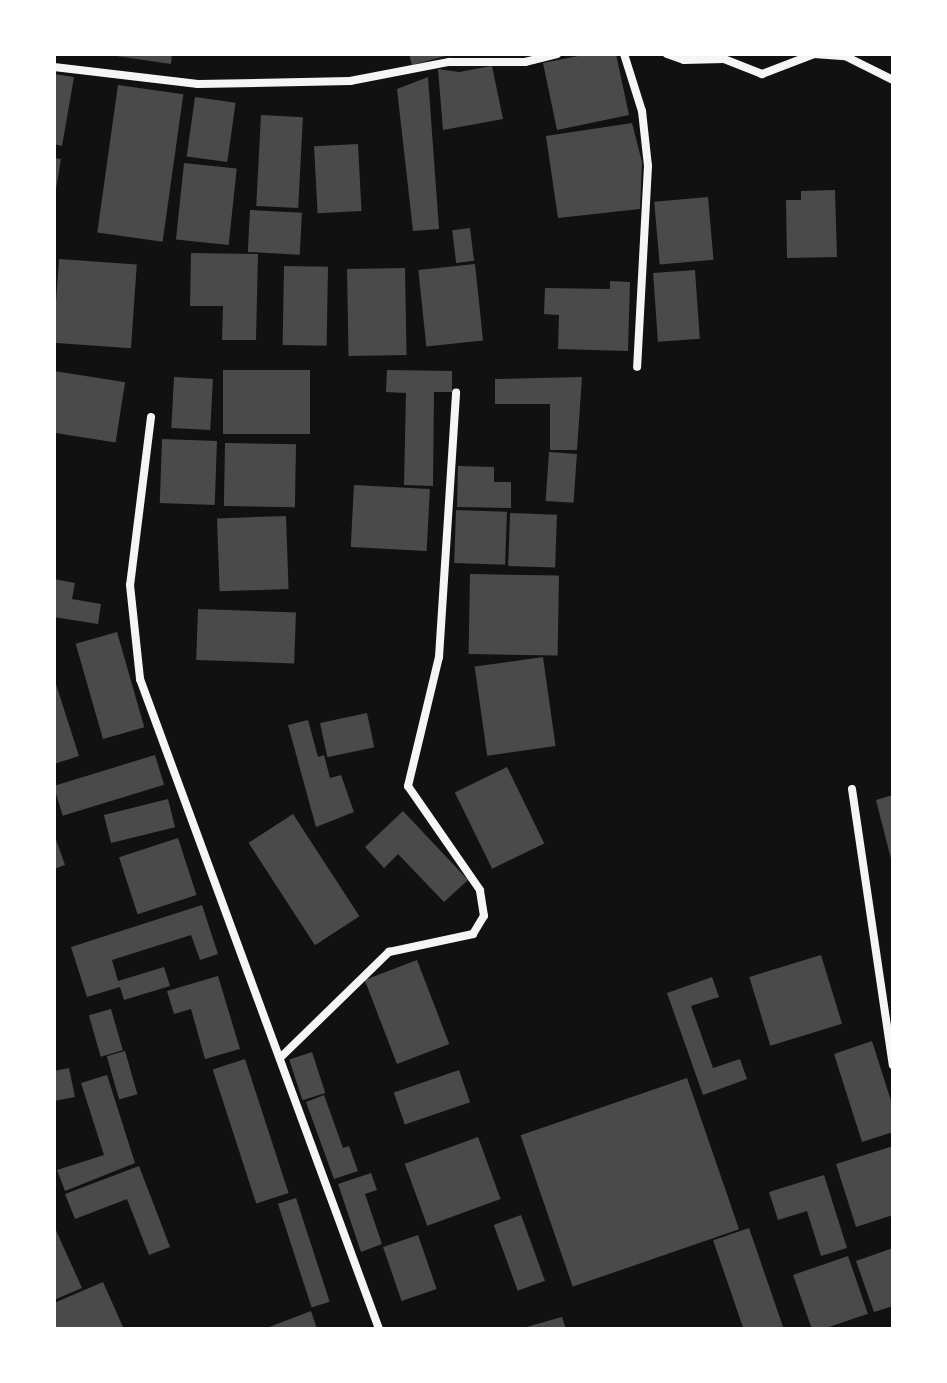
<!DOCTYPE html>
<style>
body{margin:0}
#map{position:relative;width:947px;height:1383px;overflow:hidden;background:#111;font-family:Overpass,sans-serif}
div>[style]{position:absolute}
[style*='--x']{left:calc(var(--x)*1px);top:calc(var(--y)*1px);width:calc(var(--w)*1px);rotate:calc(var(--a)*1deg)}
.building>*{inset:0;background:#4a4a4a;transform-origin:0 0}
.minor>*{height:8px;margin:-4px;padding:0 4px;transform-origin:4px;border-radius:4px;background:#f5f5f5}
span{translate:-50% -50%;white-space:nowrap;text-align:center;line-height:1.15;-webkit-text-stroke:8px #fff;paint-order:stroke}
.frame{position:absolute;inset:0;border:56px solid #fff;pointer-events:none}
</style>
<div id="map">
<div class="building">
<i style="clip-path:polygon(103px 54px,172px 54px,171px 64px)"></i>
<i style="clip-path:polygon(409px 54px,449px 54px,449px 55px,412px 65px)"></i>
<i style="clip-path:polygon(588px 54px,616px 54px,629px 115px,557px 130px,543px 63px)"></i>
<i style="clip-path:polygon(492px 66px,503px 119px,443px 130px,438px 69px,459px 72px)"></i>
<i style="clip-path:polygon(54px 74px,74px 77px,62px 146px,54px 144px)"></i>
<i style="clip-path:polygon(428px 77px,439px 229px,413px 231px,397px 89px)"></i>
<i style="left:118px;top:85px;width:66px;height:149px;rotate:8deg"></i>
<i style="left:195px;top:97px;width:41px;height:60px;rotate:8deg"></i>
<i style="left:261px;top:115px;width:42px;height:91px;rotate:3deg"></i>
<i style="clip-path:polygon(632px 123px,642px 162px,640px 209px,558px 218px,546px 136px)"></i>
<i style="left:358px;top:144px;width:67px;height:44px;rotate:87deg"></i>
<i style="clip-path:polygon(54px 158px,61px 159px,56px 189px,54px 189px)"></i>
<i style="left:184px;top:163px;width:53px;height:77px;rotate:6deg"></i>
<i style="clip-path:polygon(835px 190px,837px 257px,787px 258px,786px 200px,801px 200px,801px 191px)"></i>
<i style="left:708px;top:197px;width:63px;height:54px;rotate:85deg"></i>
<i style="left:250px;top:210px;width:52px;height:42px;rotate:3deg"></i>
<i style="left:470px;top:228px;width:33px;height:18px;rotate:83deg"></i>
<i style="clip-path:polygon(191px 253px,258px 254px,256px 340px,222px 340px,223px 306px,190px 306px)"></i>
<i style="left:59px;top:259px;width:78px;height:84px;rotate:4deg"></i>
<i style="left:475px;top:264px;width:77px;height:57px;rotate:84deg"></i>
<i style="left:284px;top:266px;width:44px;height:79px;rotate:1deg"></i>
<i style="left:405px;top:268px;width:87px;height:58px;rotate:89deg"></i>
<i style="left:695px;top:270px;width:69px;height:42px;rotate:86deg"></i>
<i style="clip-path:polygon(610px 281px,630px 282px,628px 351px,558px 349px,559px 315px,544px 314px,545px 288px,610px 289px)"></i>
<i style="left:223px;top:370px;width:87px;height:64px"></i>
<i style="clip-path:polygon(387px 370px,452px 371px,452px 392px,434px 392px,433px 486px,404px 485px,406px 393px,386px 392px)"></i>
<i style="left:54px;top:371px;width:72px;height:61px;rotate:9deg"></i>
<i style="left:174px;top:377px;width:39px;height:51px;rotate:3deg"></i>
<i style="clip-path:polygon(582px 377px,577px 450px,550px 450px,550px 404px,495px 404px,495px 379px)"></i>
<i style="left:162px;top:439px;width:55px;height:64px;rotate:2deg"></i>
<i style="left:225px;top:443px;width:71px;height:63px;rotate:1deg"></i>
<i style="left:549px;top:452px;width:28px;height:49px;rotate:4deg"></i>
<i style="clip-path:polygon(458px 466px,494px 467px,494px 482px,511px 482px,511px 508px,457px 507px)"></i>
<i style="left:354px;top:485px;width:76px;height:62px;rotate:3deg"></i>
<i style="left:456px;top:510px;width:51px;height:53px;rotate:2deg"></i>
<i style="left:510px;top:513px;width:47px;height:53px;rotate:2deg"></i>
<i style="left:286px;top:516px;width:73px;height:69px;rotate:88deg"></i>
<i style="left:470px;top:574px;width:89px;height:80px;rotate:1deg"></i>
<i style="clip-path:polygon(54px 579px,75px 583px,72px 599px,101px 604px,98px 624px,54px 617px)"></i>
<i style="left:198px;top:609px;width:98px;height:51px;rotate:2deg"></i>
<i style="left:117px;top:632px;width:99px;height:43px;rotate:74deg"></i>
<i style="left:543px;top:657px;width:90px;height:69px;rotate:82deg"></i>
<i style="clip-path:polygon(54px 678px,79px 756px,54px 764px)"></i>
<i style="left:367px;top:713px;width:35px;height:48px;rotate:78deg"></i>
<i style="clip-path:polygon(308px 720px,318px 757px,324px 755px,330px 778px,341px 775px,354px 812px,316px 827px,288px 725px)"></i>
<i style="left:155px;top:755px;width:31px;height:106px;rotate:73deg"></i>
<i style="left:507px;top:767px;width:85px;height:58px;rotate:64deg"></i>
<i style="clip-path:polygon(893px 795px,893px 863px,892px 863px,876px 800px)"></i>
<i style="left:168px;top:799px;width:29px;height:66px;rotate:76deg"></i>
<i style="clip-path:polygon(403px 811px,468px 880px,444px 902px,398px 854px,384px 868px,365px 847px)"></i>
<i style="left:293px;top:814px;width:122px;height:53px;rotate:57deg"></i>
<i style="clip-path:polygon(54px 834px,65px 865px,54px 869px)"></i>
<i style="left:178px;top:838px;width:60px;height:62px;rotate:72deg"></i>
<i style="clip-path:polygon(202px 905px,218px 954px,200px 960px,191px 935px,112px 960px,118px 981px,164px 967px,170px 986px,124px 1000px,120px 987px,87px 997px,71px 947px)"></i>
<i style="left:821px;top:955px;width:72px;height:75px;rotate:73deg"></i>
<i style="left:417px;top:960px;width:90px;height:56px;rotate:69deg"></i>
<i style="clip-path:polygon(218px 976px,240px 1049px,205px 1059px,191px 1009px,174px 1014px,167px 991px)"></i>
<i style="clip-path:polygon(712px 977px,719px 997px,691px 1006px,713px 1068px,740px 1059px,747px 1079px,703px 1095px,667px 993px)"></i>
<i style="left:111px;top:1009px;width:43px;height:23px;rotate:74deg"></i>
<i style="clip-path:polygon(872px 1041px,893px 1107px,893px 1132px,862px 1142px,834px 1054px)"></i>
<i style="left:125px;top:1051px;width:45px;height:19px;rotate:74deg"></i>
<i style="left:312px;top:1052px;width:43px;height:24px;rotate:72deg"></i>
<i style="left:245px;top:1059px;width:141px;height:34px;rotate:72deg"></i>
<i style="clip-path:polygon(69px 1068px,75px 1097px,54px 1101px,54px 1071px)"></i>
<i style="left:459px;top:1070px;width:34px;height:69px;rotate:71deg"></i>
<i style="clip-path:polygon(107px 1075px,135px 1163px,65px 1191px,57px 1170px,104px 1155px,81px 1083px)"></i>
<i style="left:687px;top:1078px;width:160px;height:176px;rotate:71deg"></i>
<i style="clip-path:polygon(324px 1095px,343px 1148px,349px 1146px,358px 1171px,334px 1179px,306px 1102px)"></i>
<i style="left:478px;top:1137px;width:66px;height:78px;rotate:70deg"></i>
<i style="clip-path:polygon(893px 1146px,893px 1215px,856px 1227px,836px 1164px)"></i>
<i style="clip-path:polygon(139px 1166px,170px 1247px,149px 1255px,127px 1199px,75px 1219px,65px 1194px)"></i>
<i style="clip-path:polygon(371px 1173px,377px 1190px,365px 1194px,382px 1244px,361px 1252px,338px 1184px)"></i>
<i style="clip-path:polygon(824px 1175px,847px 1248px,821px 1256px,807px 1211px,778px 1220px,769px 1192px)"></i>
<i style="left:296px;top:1198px;width:109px;height:19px;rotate:72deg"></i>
<i style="left:521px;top:1215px;width:70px;height:29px;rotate:70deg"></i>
<i style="clip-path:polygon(54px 1226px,82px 1288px,54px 1300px)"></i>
<i style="left:749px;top:1228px;width:107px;height:38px;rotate:71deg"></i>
<i style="left:418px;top:1235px;width:57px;height:37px;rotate:71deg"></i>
<i style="clip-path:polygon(893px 1248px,893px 1306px,874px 1312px,856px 1261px)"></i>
<i style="left:848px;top:1256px;width:61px;height:58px;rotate:71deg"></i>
<i style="clip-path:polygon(103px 1282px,123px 1327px,54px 1329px,54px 1303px)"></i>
<i style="clip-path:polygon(311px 1311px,317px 1329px,264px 1329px)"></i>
<i style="clip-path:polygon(562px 1317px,566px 1329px,523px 1329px,523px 1328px)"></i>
</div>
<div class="minor">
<i style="--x:624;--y:54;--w:60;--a:72.5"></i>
<i style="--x:642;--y:111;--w:55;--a:83.8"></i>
<i style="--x:648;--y:166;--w:201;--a:93.1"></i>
<i style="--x:667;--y:54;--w:18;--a:19"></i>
<i style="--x:684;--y:60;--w:40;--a:-1.4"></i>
<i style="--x:724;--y:59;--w:41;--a:21.5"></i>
<i style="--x:762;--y:74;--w:56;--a:-21"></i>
<i style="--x:814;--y:54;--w:31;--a:4"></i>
<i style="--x:845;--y:56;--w:54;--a:26.6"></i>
<i style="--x:54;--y:67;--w:145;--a:6.7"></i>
<i style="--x:198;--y:84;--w:152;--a:-1.1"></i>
<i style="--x:350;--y:81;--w:101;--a:-10.9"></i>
<i style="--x:449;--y:62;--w:76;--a:0"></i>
<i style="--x:525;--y:62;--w:33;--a:-14"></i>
<i style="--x:151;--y:417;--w:169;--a:97.1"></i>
<i style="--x:130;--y:585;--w:95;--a:83.9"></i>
<i style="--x:140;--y:679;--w:693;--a:69.81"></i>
<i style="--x:852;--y:789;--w:279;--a:81.6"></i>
<i style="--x:281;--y:1057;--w:151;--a:-44.2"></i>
<i style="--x:389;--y:952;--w:86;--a:-12.1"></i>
<i style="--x:473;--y:934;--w:21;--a:-59"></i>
<i style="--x:484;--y:916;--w:26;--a:-99"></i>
<i style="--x:480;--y:890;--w:126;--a:-124.7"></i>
<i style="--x:408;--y:786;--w:133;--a:-76.5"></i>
<i style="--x:439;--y:657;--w:265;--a:-86.3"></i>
</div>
<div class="frame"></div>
</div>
